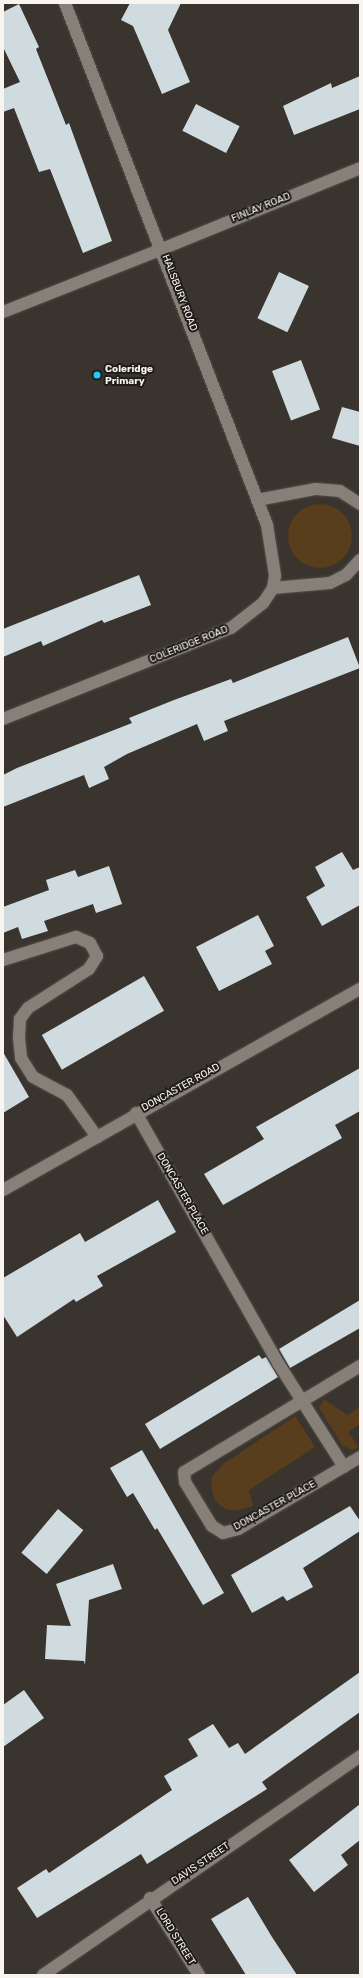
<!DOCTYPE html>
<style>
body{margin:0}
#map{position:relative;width:363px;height:1978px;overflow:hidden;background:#3a342e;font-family:Rubik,sans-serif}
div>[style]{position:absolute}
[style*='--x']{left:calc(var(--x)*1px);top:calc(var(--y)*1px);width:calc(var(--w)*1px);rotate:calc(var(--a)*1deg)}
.green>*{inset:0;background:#583e1c}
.round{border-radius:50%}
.building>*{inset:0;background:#d0dbe0;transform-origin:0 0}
.roads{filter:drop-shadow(0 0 1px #55504a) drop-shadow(0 0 1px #55504a)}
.service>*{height:12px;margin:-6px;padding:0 6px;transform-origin:6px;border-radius:6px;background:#878079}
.minor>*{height:12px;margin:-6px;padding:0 6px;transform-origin:6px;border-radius:6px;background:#878079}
.tertiary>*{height:12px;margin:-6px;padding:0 6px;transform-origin:6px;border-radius:6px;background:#878079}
.dots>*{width:11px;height:11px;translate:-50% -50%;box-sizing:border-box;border:2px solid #1f1c19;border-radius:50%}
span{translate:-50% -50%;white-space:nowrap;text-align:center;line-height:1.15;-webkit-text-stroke:4px #1f1c19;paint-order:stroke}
.street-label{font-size:10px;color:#f8f4f0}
.poi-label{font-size:10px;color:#f8f4f0;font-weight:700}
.left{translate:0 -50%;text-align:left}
.frame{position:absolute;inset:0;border:4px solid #f8f4f0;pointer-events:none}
</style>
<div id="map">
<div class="green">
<i class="round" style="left:288px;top:504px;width:64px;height:64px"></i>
<i style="clip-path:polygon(324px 1399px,347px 1415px,360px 1407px,360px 1424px,348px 1432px,359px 1447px,352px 1450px,343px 1446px,319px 1408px)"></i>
<i style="clip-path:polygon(295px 1416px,315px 1447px,249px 1490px,253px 1506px,236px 1511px,225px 1509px,216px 1502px,211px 1488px,212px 1477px,223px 1464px)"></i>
</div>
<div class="building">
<i style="clip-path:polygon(130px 3px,181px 3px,168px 30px,190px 82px,162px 94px,133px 26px,121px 20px)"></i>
<i style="clip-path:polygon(19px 4px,39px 47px,36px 49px,66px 125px,69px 123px,112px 241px,83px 253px,50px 169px,39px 172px,14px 108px,3px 112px,3px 89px,20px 82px,3px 47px,3px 12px)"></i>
<i style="clip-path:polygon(360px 76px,360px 109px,294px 135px,283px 106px,331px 83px,332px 88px)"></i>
<i style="left:196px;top:104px;width:49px;height:30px;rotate:27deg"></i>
<i style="left:279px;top:272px;width:33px;height:51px;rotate:25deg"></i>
<i style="left:301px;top:360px;width:53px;height:31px;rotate:69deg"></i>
<i style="clip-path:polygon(342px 407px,360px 412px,360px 446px,332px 438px)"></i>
<i style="clip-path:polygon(139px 575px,151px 605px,104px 623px,102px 620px,43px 646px,41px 641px,3px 657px,3px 629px)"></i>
<i style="clip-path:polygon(348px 637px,360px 668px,224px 721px,228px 731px,204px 741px,197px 724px,127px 754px,104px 767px,109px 779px,89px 788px,84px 775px,3px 807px,3px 775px,17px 768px,132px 723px,129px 718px,174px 700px,231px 679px,233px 683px)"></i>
<i style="clip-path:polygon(342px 852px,353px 870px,360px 867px,360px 905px,322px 926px,306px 897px,325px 886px,315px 867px)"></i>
<i style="clip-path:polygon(109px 866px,122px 904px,96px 913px,93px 904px,44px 921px,48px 931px,22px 939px,18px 927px,3px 933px,3px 907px,49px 890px,46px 880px,75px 870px,78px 877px)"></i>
<i style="clip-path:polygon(258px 915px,274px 946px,265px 951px,272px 964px,219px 991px,196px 947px)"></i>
<i style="left:144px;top:976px;width:40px;height:118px;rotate:60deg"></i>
<i style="clip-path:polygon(3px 1052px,29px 1097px,3px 1113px)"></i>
<i style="clip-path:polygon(360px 1068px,360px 1111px,335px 1125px,342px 1138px,223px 1205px,204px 1174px,264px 1139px,256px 1127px)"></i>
<i style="clip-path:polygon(158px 1200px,176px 1232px,97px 1276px,103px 1286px,76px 1302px,74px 1299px,17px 1337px,3px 1315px,3px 1278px,80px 1233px,85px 1242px)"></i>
<i style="clip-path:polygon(360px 1300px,360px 1328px,290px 1368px,279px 1349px)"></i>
<i style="clip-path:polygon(259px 1355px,262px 1359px,266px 1357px,278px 1377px,160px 1449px,145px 1424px)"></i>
<i style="clip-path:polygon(142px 1450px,224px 1593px,203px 1605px,157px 1528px,155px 1530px,133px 1493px,127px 1497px,110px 1468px)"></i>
<i style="clip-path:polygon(350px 1506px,360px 1521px,360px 1531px,303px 1568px,313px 1587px,287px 1601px,283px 1596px,252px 1613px,231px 1575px)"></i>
<i style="left:58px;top:1509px;width:33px;height:57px;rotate:40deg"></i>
<i style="clip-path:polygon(113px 1564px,122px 1589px,89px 1600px,85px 1665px,84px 1661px,45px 1659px,47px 1625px,71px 1626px,56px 1584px)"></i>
<i style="clip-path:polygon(360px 1672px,360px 1712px,262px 1782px,267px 1789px,147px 1864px,141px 1854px,37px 1918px,17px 1888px,46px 1869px,49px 1873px,172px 1790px,164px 1776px,198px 1756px,188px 1739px,213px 1724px,229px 1748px,238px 1743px,245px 1754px)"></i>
<i style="clip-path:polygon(24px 1690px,44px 1718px,3px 1747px,3px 1705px)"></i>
<i style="clip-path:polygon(360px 1804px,360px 1840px,341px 1855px,348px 1865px,314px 1892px,289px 1860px)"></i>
<i style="clip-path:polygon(248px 1897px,272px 1937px,297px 1975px,246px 1975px,211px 1919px)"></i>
</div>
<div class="roads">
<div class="service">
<i style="--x:3;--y:312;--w:171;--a:-21.6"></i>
</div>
<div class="minor">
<i style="--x:162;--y:249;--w:214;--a:-22.2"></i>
<i style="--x:257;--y:500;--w:60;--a:-10.6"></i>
<i style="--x:316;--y:489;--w:24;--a:5"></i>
<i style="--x:340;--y:491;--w:24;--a:33"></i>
<i style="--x:273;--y:588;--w:57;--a:-5"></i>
<i style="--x:330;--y:583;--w:18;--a:-27"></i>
<i style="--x:346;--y:575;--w:21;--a:-47"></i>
<i style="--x:3;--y:719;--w:245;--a:-21.8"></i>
<i style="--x:231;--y:628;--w:41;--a:-38"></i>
<i style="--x:263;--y:603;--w:18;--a:-56"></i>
<i style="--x:273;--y:588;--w:13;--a:-81"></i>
<i style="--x:275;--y:575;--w:51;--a:-99.1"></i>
<i style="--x:267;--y:525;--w:560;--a:-111.16"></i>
<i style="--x:3;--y:960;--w:77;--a:-17.5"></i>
<i style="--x:76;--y:937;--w:15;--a:23"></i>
<i style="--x:90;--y:943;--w:15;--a:62"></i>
<i style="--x:97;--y:956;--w:15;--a:122"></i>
<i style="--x:89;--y:969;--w:72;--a:147.4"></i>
<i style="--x:28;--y:1008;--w:14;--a:126"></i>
<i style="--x:20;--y:1019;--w:19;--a:93"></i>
<i style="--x:19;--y:1038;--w:20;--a:84"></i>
<i style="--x:21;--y:1058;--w:22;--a:58"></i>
<i style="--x:33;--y:1077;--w:38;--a:28"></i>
<i style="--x:67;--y:1095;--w:52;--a:54.5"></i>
<i style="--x:136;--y:1113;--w:288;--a:60.4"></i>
<i style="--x:278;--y:1363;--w:123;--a:57.6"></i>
<i style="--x:360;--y:1366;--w:205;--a:148.9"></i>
<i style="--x:184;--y:1472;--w:10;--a:84"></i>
<i style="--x:185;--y:1482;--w:52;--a:58.5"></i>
<i style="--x:212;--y:1526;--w:13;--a:32"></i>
<i style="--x:223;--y:1533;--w:16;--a:-15"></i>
<i style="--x:238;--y:1529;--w:142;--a:-30.5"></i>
<i style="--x:150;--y:1898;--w:91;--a:57.5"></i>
<i style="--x:43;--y:1975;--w:385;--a:-34.6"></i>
</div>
<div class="tertiary">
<i style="--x:3;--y:1190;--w:410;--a:-29.4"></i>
</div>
</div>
<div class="dots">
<i style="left:97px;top:375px;background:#22c9fd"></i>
</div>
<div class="street-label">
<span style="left:261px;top:208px;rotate:-22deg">FINLAY ROAD</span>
<span style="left:179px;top:293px;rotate:69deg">HALSBURY ROAD</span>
<span style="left:189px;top:645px;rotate:-22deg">COLERIDGE ROAD</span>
<span style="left:181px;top:1088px;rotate:-29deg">DONCASTER ROAD</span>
<span style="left:182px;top:1194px;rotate:60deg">DONCASTER PLACE</span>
<span style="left:275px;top:1506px;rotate:-29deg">DONCASTER PLACE</span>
<span style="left:201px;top:1864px;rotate:-34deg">DAVIS STREET</span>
<span style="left:175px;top:1937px;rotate:58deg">LORD STREET</span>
</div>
<div class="poi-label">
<span class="left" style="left:105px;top:375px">Coleridge<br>Primary</span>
</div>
<div class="frame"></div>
</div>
